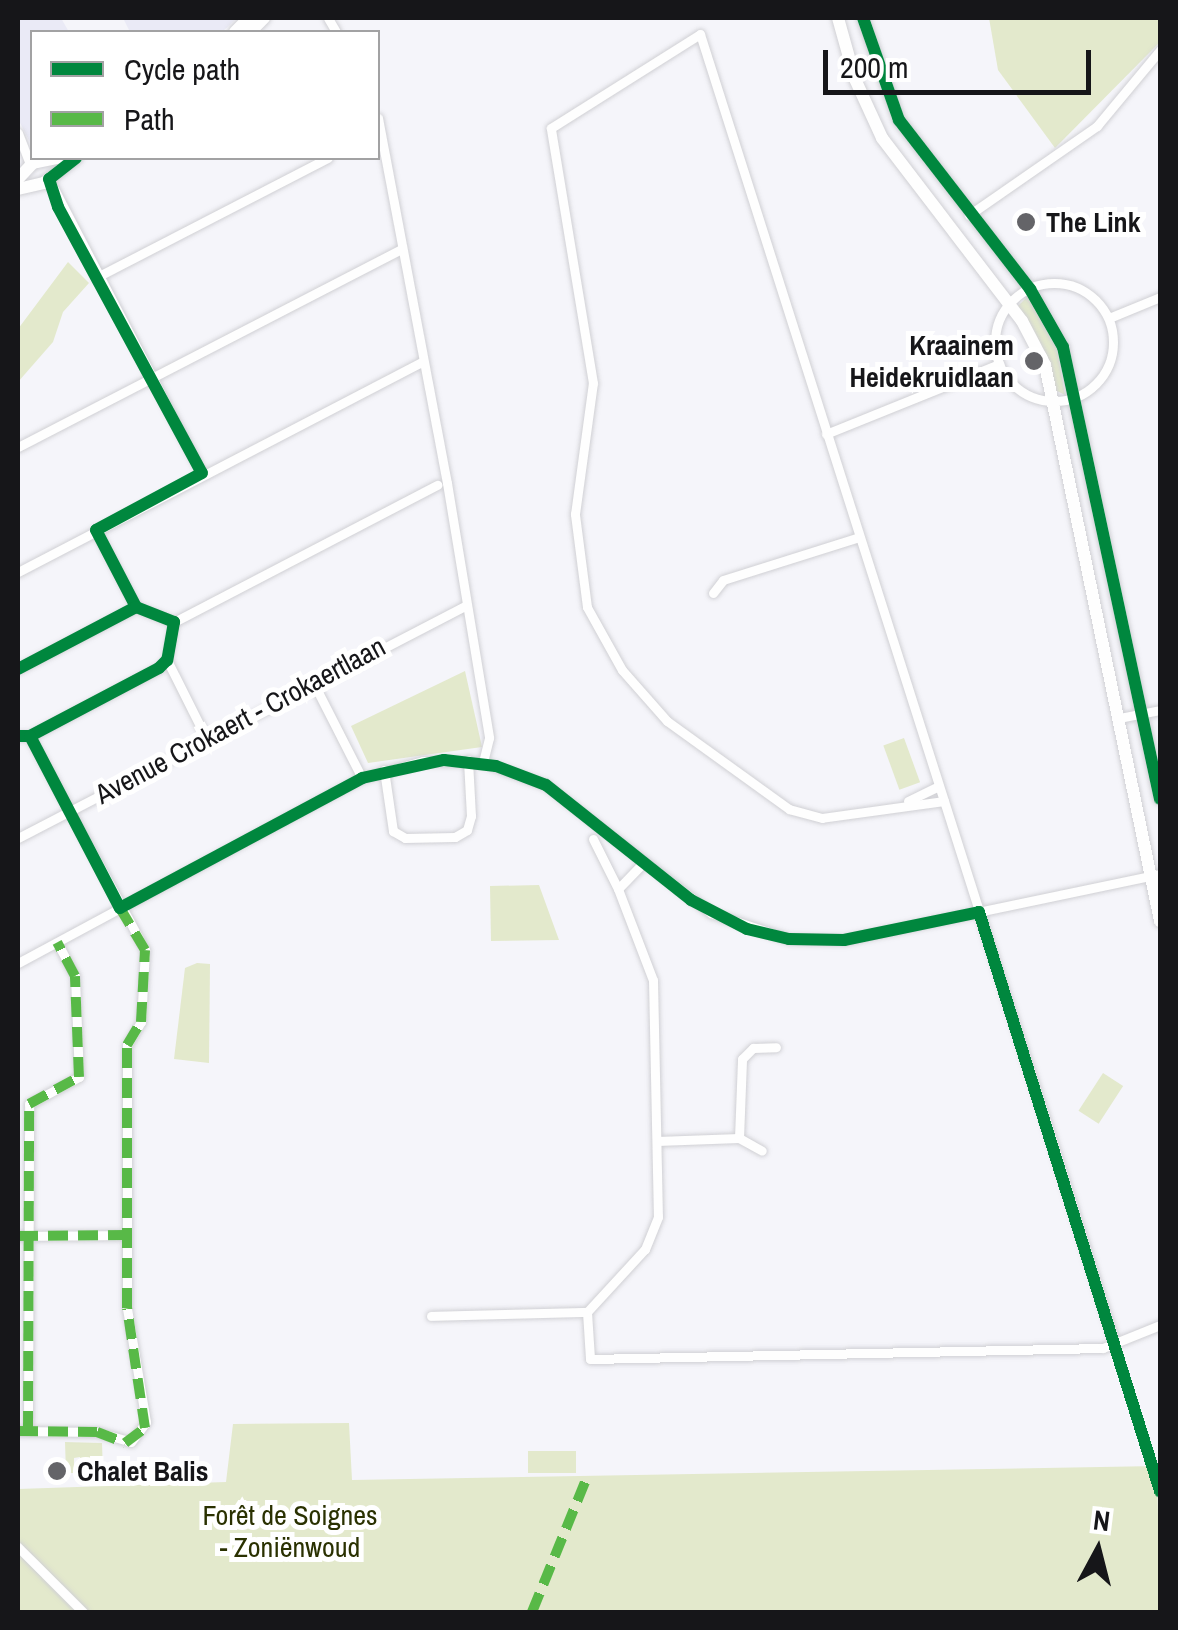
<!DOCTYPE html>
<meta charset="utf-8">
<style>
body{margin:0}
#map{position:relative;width:1178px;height:1630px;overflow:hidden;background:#f5f5fa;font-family:"Archivo Narrow",sans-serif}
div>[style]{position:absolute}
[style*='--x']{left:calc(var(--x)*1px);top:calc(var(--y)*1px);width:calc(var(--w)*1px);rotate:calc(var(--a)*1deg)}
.built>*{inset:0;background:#eaeaf6}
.green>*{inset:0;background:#e3e9cc;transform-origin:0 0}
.roads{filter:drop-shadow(0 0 2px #d0d0d4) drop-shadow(0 0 2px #d0d0d4)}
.street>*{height:9px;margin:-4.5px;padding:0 4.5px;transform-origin:4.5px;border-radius:4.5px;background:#fefefe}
.street>.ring{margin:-4.5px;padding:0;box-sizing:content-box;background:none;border:9px solid #fefefe;border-radius:50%}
.secondary>*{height:12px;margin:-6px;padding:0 6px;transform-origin:6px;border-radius:6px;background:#fefefe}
.quiet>*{height:10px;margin-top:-5px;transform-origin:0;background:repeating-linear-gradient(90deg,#58b947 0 20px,transparent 0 30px)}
.cycleway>*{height:12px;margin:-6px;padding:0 6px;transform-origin:6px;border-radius:6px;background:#00873e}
.dots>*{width:28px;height:28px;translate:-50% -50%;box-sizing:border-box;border:5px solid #fff;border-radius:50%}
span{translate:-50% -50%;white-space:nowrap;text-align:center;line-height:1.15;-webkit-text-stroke:10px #fff;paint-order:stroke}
.poi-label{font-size:28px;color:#161619;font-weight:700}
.left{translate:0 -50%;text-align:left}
.right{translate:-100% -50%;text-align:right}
.street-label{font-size:28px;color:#161619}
.park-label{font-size:28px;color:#2a3101}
.frame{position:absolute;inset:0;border:20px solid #161619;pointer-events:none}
.legend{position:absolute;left:30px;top:30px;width:350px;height:130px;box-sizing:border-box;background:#fff;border:2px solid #a2a2a3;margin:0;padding:12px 18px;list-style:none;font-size:30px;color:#161619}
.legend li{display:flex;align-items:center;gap:20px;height:50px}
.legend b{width:50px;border:2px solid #a2a2a3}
.north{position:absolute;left:1048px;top:1500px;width:100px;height:100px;-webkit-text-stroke:8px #fff;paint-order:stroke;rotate:7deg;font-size:28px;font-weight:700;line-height:40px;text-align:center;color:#161619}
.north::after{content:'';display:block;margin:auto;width:35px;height:45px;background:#161619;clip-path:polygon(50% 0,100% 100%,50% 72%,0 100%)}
.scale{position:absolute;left:823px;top:50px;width:268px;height:45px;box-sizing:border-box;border:5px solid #161619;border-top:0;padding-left:12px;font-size:30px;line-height:35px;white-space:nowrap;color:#161619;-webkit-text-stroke:8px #fff;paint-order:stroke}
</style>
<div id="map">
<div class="built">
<i style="clip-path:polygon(18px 18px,61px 18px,69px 32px,32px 32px,32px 146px,18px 119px)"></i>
<i style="clip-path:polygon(123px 18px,237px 18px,222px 32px,130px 32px)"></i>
</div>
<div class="green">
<i style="clip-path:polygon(989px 18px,1160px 18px,1160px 42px,1055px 148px,998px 70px)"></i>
<i style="clip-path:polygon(68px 262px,89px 283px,63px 312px,53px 342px,18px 382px,18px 329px)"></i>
<i style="clip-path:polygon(1028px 296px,1054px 333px,1065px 395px,1055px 390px,1017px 307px)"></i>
<i style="clip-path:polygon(465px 671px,482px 747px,368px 763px,351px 726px)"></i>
<i style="left:904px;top:738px;width:47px;height:22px;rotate:70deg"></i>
<i style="clip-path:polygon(539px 885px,559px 940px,491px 941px,490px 886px)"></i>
<i style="clip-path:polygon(197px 963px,210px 964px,209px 1063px,174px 1059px,185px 968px)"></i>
<i style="left:1103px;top:1073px;width:24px;height:45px;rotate:33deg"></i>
<i style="clip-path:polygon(349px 1423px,352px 1480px,1157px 1466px,1160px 1612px,18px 1612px,18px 1489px,226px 1482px,233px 1424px)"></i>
<i style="clip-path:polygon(65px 1442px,102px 1443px,103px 1473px,83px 1475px,80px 1457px,74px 1458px,74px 1473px,66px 1473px)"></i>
<i style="left:576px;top:1451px;width:22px;height:48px;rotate:90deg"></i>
</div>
<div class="roads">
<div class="street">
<i style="--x:328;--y:18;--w:16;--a:60"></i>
<i style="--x:378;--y:118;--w:371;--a:79.3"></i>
<i style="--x:447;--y:483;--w:258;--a:80.6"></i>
<i style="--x:489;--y:738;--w:25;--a:104"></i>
<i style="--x:18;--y:133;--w:34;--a:69"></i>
<i style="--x:49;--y:179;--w:331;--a:62.5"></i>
<i style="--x:969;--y:215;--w:156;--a:-34.8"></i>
<i style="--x:1097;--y:126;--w:99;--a:-50.3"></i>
<i style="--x:97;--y:277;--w:260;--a:-27.3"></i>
<i class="ring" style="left:995px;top:283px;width:109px;height:109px"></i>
<i style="--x:1109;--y:318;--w:55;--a:-22.4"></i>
<i style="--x:826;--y:434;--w:187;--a:-22"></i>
<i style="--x:18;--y:447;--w:432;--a:-27.3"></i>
<i style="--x:96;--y:530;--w:87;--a:62.5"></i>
<i style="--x:18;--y:572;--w:455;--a:-27.5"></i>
<i style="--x:713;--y:593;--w:16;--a:-52"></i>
<i style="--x:723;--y:580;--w:143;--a:-17.5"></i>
<i style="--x:174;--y:622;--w:297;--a:-27.5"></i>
<i style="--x:167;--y:660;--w:87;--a:63.4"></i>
<i style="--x:18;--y:669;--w:133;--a:-27.7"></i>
<i style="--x:136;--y:607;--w:41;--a:21.5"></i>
<i style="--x:313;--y:682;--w:108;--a:63"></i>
<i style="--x:1119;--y:718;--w:42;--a:-11"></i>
<i style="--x:18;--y:736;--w:12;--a:0"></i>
<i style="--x:30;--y:736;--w:146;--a:-27.8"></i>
<i style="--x:159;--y:668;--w:11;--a:-45"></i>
<i style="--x:167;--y:660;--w:39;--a:-80"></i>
<i style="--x:384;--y:770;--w:62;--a:81.6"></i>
<i style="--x:393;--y:831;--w:14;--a:30"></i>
<i style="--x:405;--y:838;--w:50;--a:-1.1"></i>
<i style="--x:455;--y:837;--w:14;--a:-30"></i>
<i style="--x:467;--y:830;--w:15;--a:-74"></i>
<i style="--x:471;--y:816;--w:56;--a:-93.1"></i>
<i style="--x:908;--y:801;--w:34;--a:-26"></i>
<i style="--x:944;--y:801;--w:123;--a:172.1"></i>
<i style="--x:822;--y:818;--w:34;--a:-165"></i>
<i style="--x:789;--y:809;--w:150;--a:-144.2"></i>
<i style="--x:667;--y:721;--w:68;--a:-131.4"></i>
<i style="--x:622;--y:670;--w:72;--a:-119.1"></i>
<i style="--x:587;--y:607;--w:94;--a:-97.4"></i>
<i style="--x:575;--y:514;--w:132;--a:-82.2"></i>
<i style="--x:593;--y:383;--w:258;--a:-99.4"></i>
<i style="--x:551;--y:128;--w:176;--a:-32.2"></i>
<i style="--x:700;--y:34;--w:1134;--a:72.35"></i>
<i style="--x:1044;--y:1115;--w:239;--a:72.7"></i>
<i style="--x:18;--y:838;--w:504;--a:-27.43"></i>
<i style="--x:593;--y:839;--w:56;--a:63.4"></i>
<i style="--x:644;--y:862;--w:37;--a:134"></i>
<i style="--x:618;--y:889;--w:97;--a:69"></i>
<i style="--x:653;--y:980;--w:237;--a:88.8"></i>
<i style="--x:658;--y:1217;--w:35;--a:112"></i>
<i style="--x:645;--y:1249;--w:86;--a:132.6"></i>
<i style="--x:587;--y:1312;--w:47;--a:86.3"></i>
<i style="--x:590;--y:1359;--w:513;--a:-1.23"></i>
<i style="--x:1103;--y:1348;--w:61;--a:-22"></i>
<i style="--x:18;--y:963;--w:391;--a:-28.3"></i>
<i style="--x:362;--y:778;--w:63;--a:-15.6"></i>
<i style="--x:423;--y:761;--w:60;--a:1"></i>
<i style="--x:483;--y:762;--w:67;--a:20.1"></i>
<i style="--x:546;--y:785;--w:209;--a:37.8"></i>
<i style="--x:711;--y:913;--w:82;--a:18.4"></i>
<i style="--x:789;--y:939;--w:55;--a:1"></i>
<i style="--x:844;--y:940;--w:323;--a:-11.8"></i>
<i style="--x:739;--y:1138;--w:26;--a:29"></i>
<i style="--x:657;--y:1141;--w:82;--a:-2.1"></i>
<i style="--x:739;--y:1138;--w:79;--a:-87.8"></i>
<i style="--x:742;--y:1059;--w:16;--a:-45"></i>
<i style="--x:753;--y:1048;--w:23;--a:-2"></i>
<i style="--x:18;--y:1236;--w:109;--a:-0.5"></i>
<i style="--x:431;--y:1316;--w:156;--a:-1.5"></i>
<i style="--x:18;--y:1431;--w:79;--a:0.7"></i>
<i style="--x:97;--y:1432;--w:35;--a:16"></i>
<i style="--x:131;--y:1442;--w:25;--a:-53"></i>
<i style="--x:146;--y:1422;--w:116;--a:-99.5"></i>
<i style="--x:127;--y:1308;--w:263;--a:-90"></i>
<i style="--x:127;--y:1045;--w:27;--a:-59"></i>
<i style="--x:141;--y:1022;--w:72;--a:-86.8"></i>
<i style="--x:145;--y:950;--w:243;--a:-118.3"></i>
<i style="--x:28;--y:1431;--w:327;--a:-89.8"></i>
<i style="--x:29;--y:1104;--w:57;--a:-28.4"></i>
<i style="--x:79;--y:1077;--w:101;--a:-92.3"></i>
<i style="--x:75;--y:976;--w:38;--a:-118"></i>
<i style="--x:18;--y:1547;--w:92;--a:45"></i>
</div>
<div class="secondary">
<i style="--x:838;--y:18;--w:63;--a:74.4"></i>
<i style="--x:855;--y:79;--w:65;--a:65.4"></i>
<i style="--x:882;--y:138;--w:230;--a:52.6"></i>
<i style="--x:1022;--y:321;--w:50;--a:62.4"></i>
<i style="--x:1045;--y:365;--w:568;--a:78.31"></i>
<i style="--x:863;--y:18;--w:108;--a:70.6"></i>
<i style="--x:899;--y:120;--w:214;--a:52.2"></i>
<i style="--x:1030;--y:289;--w:67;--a:60.4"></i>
<i style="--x:1063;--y:347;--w:462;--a:77.9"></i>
<i style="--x:235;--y:32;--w:20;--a:-45"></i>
<i style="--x:250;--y:32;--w:20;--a:-45"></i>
<i style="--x:18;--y:179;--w:22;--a:-47"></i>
<i style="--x:33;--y:163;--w:25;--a:-12"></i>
<i style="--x:18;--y:189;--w:27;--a:-13"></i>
<i style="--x:44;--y:183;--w:41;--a:-38"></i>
</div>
</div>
<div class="quiet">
<i style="--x:18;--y:1236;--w:109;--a:-0.5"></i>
<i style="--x:18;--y:1431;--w:79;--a:0.7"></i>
<i style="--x:97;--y:1432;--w:30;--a:21"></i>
<i style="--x:125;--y:1443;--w:25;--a:-37"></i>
<i style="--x:145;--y:1428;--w:121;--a:-98.5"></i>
<i style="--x:127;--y:1308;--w:263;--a:-90"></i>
<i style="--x:127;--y:1045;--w:27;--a:-59"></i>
<i style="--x:141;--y:1022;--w:72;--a:-86.8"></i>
<i style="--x:145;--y:950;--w:49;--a:-120.8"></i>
<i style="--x:28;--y:1431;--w:327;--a:-89.8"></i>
<i style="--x:29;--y:1104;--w:57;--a:-28.4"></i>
<i style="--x:79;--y:1077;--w:101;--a:-92.3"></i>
<i style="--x:75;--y:976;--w:38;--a:-118"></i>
<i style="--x:532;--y:1612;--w:148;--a:-67.8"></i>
</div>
<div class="cycleway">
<i style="--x:863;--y:18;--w:108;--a:70.6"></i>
<i style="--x:899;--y:120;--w:214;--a:52.2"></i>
<i style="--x:1030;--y:289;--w:67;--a:60.4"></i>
<i style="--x:1063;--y:347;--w:462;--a:77.9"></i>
<i style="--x:76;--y:158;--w:34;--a:142"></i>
<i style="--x:49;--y:179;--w:29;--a:72"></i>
<i style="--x:58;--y:207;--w:302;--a:61.6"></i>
<i style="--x:202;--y:473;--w:120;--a:151.7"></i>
<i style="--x:96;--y:530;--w:87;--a:62.5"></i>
<i style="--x:18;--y:669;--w:133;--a:-27.7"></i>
<i style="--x:136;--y:607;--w:41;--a:21.5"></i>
<i style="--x:174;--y:622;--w:39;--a:100"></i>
<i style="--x:167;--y:660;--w:11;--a:135"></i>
<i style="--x:159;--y:668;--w:146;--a:152.2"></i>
<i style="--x:30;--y:736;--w:12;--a:180"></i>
<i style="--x:30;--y:736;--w:194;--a:62.4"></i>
<i style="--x:120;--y:908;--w:275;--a:-28.2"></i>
<i style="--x:362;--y:778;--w:84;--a:-12.4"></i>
<i style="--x:444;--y:760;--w:52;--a:6.6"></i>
<i style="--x:496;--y:766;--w:53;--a:20.8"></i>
<i style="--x:546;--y:785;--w:185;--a:38.4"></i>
<i style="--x:691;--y:900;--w:63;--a:27.4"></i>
<i style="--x:747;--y:929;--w:43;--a:13.4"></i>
<i style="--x:789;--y:939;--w:55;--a:1"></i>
<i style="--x:844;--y:940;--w:138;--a:-11.7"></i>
<i style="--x:979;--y:912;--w:607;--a:72.64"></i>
</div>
<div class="dots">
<i style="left:1026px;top:222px;background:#646468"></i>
<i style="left:1034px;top:361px;background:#646468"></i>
<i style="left:57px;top:1471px;background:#646468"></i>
</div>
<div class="poi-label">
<span class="left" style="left:1046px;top:222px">The Link</span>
<span class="right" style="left:1014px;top:361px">Kraainem<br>Heidekruidlaan</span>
<span class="left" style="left:77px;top:1471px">Chalet Balis</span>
</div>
<div class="street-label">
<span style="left:240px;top:720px;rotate:-28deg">Avenue Crokaert - Crokaertlaan</span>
</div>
<div class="park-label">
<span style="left:290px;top:1531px">Forêt de Soignes<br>- Zoniënwoud</span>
</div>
<div class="frame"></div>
<ul class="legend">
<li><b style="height:12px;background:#00873e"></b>Cycle path</li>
<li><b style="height:12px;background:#58b947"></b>Path</li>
</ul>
<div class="north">N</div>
<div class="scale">200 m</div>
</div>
